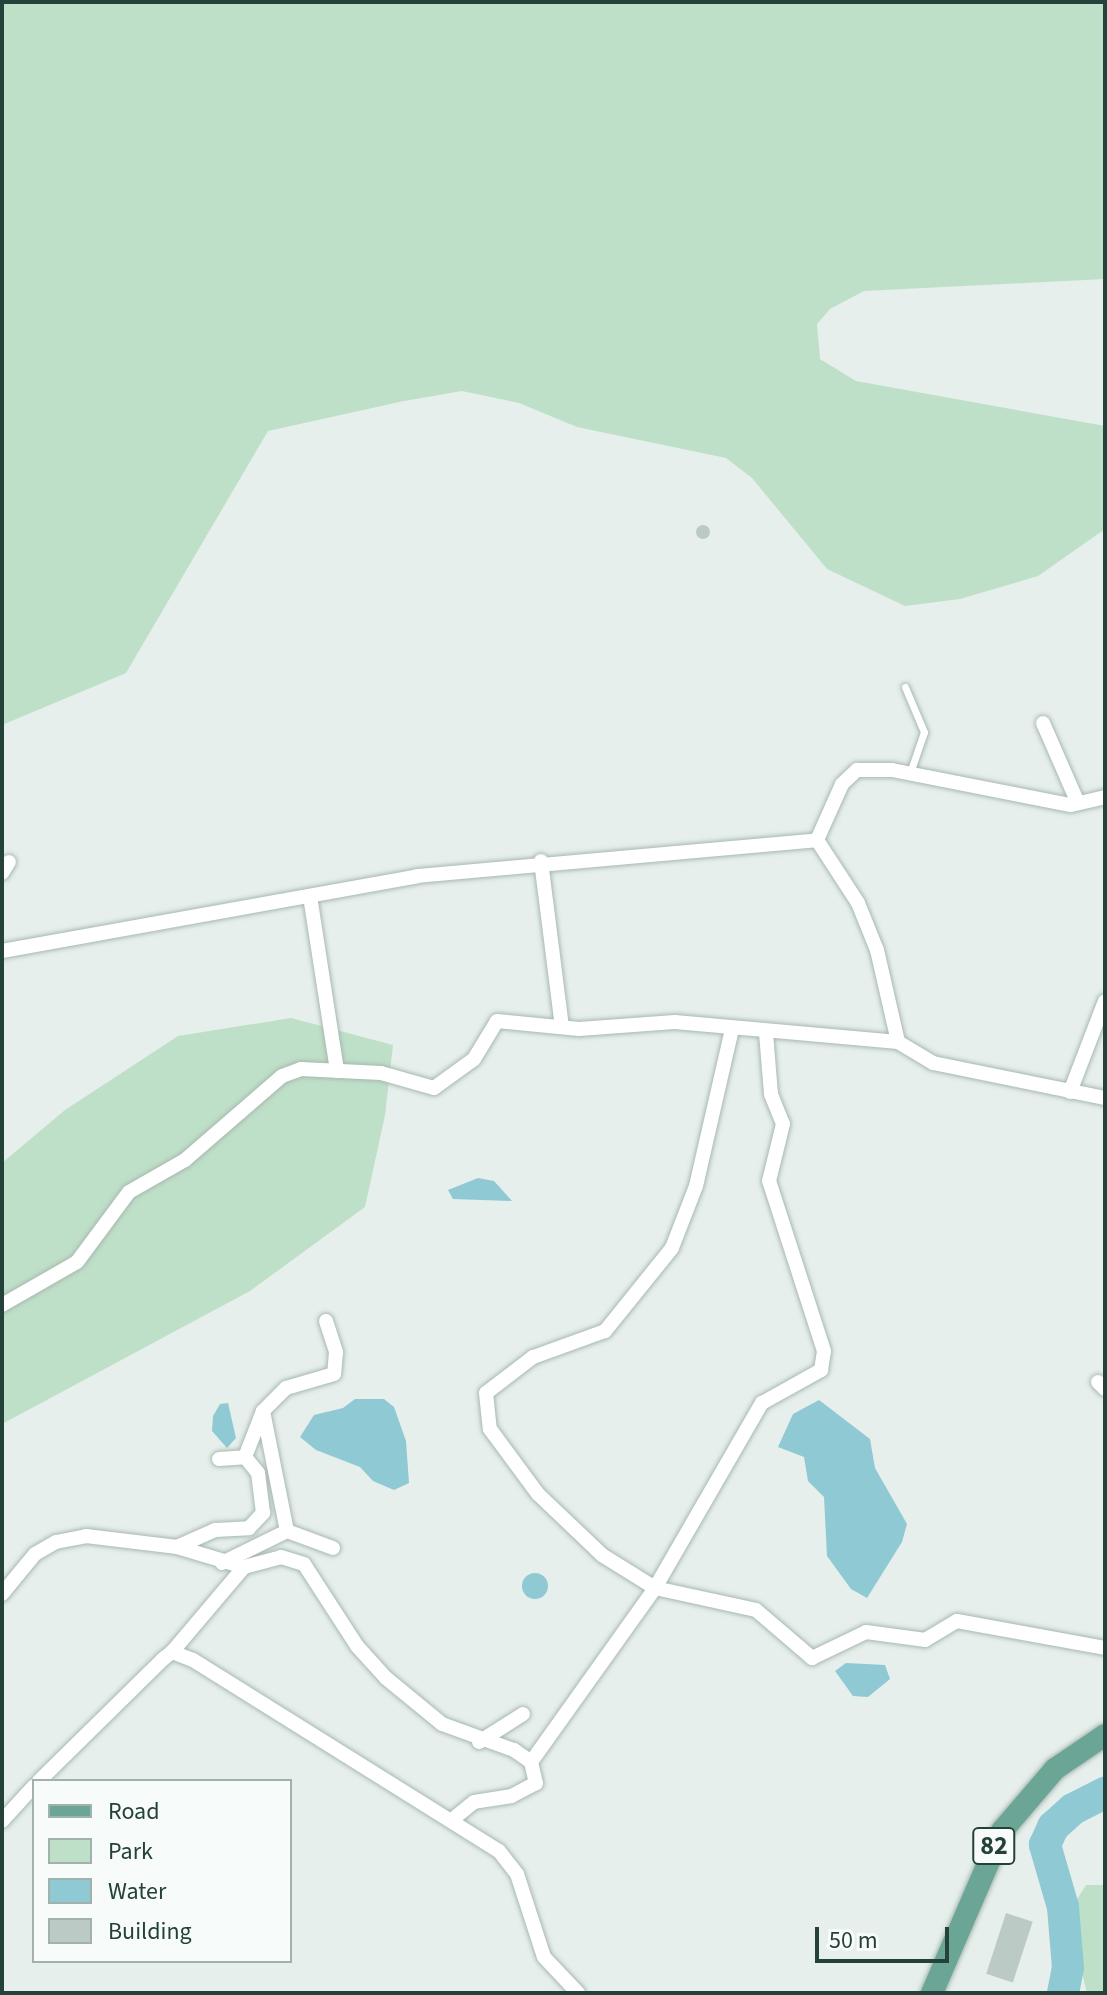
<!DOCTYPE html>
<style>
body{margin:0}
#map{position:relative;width:1107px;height:1995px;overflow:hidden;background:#e6efeb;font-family:"Source Sans 3",sans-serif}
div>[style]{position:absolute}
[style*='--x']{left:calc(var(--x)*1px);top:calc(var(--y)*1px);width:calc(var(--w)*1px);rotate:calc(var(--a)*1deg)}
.green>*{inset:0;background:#bfe0c8}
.water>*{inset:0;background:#8ec9d4}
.round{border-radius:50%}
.river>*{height:32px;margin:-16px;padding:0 16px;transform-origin:16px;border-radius:16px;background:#8ec9d4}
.building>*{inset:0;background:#bbcac4;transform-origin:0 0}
.roads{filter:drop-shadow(0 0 2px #a8b8b2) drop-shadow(0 0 2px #a8b8b2)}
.service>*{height:7px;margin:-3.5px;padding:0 3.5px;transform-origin:3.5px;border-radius:3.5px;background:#fff}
.minor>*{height:14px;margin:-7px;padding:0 7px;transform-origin:7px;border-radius:7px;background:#fff}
.primary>*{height:22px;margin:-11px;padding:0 11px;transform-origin:11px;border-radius:11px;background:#6aa596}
span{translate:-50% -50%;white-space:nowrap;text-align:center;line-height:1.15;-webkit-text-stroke:6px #f7fbf9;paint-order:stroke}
.shield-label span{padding:2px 6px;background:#f7fbf9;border:2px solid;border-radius:6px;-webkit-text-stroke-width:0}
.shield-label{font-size:26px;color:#24423a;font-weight:700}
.frame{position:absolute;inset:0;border:4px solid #24423a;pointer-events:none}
.legend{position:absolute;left:32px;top:1779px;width:260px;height:184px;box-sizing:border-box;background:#f7fbf9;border:2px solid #a3b1ad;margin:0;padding:10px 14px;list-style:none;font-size:24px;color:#24423a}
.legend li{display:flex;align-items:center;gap:16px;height:40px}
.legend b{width:40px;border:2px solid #a3b1ad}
.scale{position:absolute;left:815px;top:1927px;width:134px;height:36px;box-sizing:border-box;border:4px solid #24423a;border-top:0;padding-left:10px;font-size:24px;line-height:28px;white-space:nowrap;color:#24423a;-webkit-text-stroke:6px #f7fbf9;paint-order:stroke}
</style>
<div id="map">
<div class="green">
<i style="clip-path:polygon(2px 2px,1105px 2px,1105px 279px,864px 291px,830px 309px,817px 324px,820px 359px,856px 381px,1105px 426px,1105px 529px,1038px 576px,960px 599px,905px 606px,827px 569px,752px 478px,726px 458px,577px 427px,519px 403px,462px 391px,404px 401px,268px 431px,126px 673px,2px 725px)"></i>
<i style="clip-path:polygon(291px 1018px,393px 1045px,385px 1115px,365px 1207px,250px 1291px,2px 1424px,2px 1163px,65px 1110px,178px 1036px)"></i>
<i style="clip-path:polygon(1086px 1885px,1105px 1885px,1105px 1993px,1087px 1993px,1080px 1965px,1074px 1904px)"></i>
</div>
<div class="water">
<i style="clip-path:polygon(478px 1178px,494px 1181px,512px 1201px,453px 1199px,448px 1190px)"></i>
<i style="clip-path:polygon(355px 1399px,384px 1399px,394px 1407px,406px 1441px,409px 1483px,394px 1490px,373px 1481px,360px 1467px,316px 1450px,300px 1437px,314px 1415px,343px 1408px)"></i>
<i style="clip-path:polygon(819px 1400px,870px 1439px,875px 1468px,907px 1524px,902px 1542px,867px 1598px,851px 1589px,827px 1556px,824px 1497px,808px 1481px,804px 1457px,778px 1447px,793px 1414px)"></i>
<i style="clip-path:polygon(228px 1403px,236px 1438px,227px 1448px,212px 1431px,213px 1416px,220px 1404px)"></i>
<i class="round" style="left:522px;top:1573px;width:26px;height:26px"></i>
<i style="clip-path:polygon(846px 1663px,885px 1665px,890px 1679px,868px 1697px,853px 1696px,835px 1671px)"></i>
</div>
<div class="river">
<i style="--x:1063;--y:1993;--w:25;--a:-79"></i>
<i style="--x:1068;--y:1968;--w:61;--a:-94.7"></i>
<i style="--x:1063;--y:1907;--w:65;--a:-106.2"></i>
<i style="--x:1045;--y:1845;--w:20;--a:-66"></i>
<i style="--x:1053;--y:1827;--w:27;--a:-42"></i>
<i style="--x:1073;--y:1809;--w:36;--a:-27"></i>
</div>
<div class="building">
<i class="round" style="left:696px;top:525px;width:14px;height:14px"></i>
<i style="left:1006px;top:1913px;width:28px;height:64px;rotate:18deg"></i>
</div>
<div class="roads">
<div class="service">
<i style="--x:905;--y:687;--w:49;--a:67.1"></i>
<i style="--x:924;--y:732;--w:43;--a:108.9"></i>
</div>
<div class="minor">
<i style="--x:1043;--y:723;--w:87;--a:66.4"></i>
<i style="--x:817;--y:840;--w:61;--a:-65.9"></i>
<i style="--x:842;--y:784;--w:21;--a:-43"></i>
<i style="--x:857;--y:770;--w:35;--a:0"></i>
<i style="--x:892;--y:770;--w:182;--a:11.1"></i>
<i style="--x:1071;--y:805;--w:35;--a:-13"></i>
<i style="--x:541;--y:861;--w:167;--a:82.8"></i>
<i style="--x:2;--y:873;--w:13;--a:-58"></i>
<i style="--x:310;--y:896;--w:177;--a:81.2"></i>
<i style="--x:2;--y:951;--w:422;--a:-10.2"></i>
<i style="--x:417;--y:876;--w:402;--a:-5.1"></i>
<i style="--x:817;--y:840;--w:75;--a:56.9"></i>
<i style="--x:858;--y:903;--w:51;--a:68"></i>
<i style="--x:877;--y:950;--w:94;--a:77.1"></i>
<i style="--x:898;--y:1042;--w:41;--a:31"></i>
<i style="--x:933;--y:1063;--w:176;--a:11.5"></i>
<i style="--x:732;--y:1029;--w:161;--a:102.9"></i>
<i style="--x:696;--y:1186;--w:66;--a:111.2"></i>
<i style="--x:672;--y:1248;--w:107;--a:128.9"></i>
<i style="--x:605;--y:1331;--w:77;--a:160.1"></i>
<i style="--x:533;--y:1357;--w:59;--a:142.5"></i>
<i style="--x:486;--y:1393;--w:36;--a:84"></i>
<i style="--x:490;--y:1429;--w:81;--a:53.6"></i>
<i style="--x:538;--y:1494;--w:88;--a:43.6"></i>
<i style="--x:602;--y:1555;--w:62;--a:31.9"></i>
<i style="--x:655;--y:1588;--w:103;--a:12.3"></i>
<i style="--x:756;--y:1610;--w:74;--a:40.6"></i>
<i style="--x:812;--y:1658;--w:60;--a:-25.7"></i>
<i style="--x:866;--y:1632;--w:60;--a:7.7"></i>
<i style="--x:925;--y:1640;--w:37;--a:-31"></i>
<i style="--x:957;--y:1621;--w:150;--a:10.3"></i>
<i style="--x:1070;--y:1092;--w:97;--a:-69"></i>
<i style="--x:2;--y:1305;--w:86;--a:-29.8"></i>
<i style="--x:77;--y:1262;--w:87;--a:-53.4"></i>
<i style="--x:129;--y:1192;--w:64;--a:-29.7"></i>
<i style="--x:185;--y:1160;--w:128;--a:-40.9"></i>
<i style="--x:282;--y:1076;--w:20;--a:-20"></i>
<i style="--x:301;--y:1069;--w:80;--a:2.9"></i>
<i style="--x:381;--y:1073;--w:55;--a:15.8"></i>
<i style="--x:434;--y:1088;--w:49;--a:-35.9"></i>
<i style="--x:474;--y:1059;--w:44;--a:-58.8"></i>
<i style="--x:497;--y:1021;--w:82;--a:5.6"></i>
<i style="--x:579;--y:1029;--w:96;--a:-4.2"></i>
<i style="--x:675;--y:1022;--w:224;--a:5.1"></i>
<i style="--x:326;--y:1321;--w:33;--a:72"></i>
<i style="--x:336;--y:1352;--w:22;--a:95"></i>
<i style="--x:334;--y:1374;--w:50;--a:163.7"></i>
<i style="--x:286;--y:1388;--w:33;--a:135"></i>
<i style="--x:263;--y:1411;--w:122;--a:78.7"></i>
<i style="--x:287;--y:1531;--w:49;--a:20.3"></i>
<i style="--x:1098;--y:1382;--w:10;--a:45"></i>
<i style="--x:219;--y:1459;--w:26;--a:-4"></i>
<i style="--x:177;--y:1547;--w:42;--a:-24.1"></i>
<i style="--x:215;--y:1530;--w:34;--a:-3"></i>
<i style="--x:249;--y:1528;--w:21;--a:-47"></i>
<i style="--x:263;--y:1513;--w:40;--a:-97.1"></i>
<i style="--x:258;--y:1473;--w:21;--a:-129"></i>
<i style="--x:245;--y:1457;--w:49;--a:-68.6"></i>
<i style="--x:222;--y:1563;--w:72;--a:-26.2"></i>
<i style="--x:2;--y:1594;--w:52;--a:-50.5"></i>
<i style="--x:35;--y:1554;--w:24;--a:-30"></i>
<i style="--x:56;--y:1542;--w:31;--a:-11"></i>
<i style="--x:86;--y:1536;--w:92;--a:6.9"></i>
<i style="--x:177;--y:1547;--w:70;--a:16.6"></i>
<i style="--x:244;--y:1567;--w:38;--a:-15"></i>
<i style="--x:281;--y:1557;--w:24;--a:17"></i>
<i style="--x:304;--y:1564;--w:98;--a:57.1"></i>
<i style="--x:357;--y:1646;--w:43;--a:47.8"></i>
<i style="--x:386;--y:1678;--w:72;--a:39.4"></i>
<i style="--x:442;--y:1724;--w:77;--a:19.9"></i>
<i style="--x:514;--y:1750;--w:21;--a:35"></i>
<i style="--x:531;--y:1762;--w:22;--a:77"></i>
<i style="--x:536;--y:1783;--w:27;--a:152"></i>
<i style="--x:512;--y:1796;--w:38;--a:171"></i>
<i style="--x:474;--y:1802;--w:28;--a:141"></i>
<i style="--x:172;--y:1652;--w:111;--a:-49.7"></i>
<i style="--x:479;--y:1742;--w:52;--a:-32.5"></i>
<i style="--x:531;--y:1762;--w:214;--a:-54.5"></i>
<i style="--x:655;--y:1588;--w:214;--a:-60"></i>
<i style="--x:762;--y:1403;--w:68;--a:-29.2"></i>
<i style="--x:821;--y:1370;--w:19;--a:-81"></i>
<i style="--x:824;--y:1351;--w:179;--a:-107.9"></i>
<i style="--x:769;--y:1181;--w:59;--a:-76.2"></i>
<i style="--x:783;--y:1124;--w:32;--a:-112"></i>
<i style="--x:771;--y:1094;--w:61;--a:-94.7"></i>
<i style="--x:39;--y:1781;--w:174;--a:-44.5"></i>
<i style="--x:163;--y:1659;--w:11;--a:-38"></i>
<i style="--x:172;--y:1652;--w:22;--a:21"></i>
<i style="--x:193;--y:1660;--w:361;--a:32"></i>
<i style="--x:499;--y:1851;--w:29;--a:52"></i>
<i style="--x:517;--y:1874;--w:87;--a:72"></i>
<i style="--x:544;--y:1957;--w:50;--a:46.6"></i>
<i style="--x:2;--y:1821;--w:47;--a:-47.6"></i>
</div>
<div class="primary">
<i style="--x:932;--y:1993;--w:176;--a:-66.6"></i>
<i style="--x:1002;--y:1831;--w:82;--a:-49.5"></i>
<i style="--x:1055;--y:1769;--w:60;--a:-34.2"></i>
</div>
</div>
<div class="shield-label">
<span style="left:994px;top:1846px">82</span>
</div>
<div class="frame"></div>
<ul class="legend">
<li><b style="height:10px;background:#6aa596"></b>Road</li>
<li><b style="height:22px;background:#bfe0c8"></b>Park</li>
<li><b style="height:22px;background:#8ec9d4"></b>Water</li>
<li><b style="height:22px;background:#bbcac4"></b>Building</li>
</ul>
<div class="scale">50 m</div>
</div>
